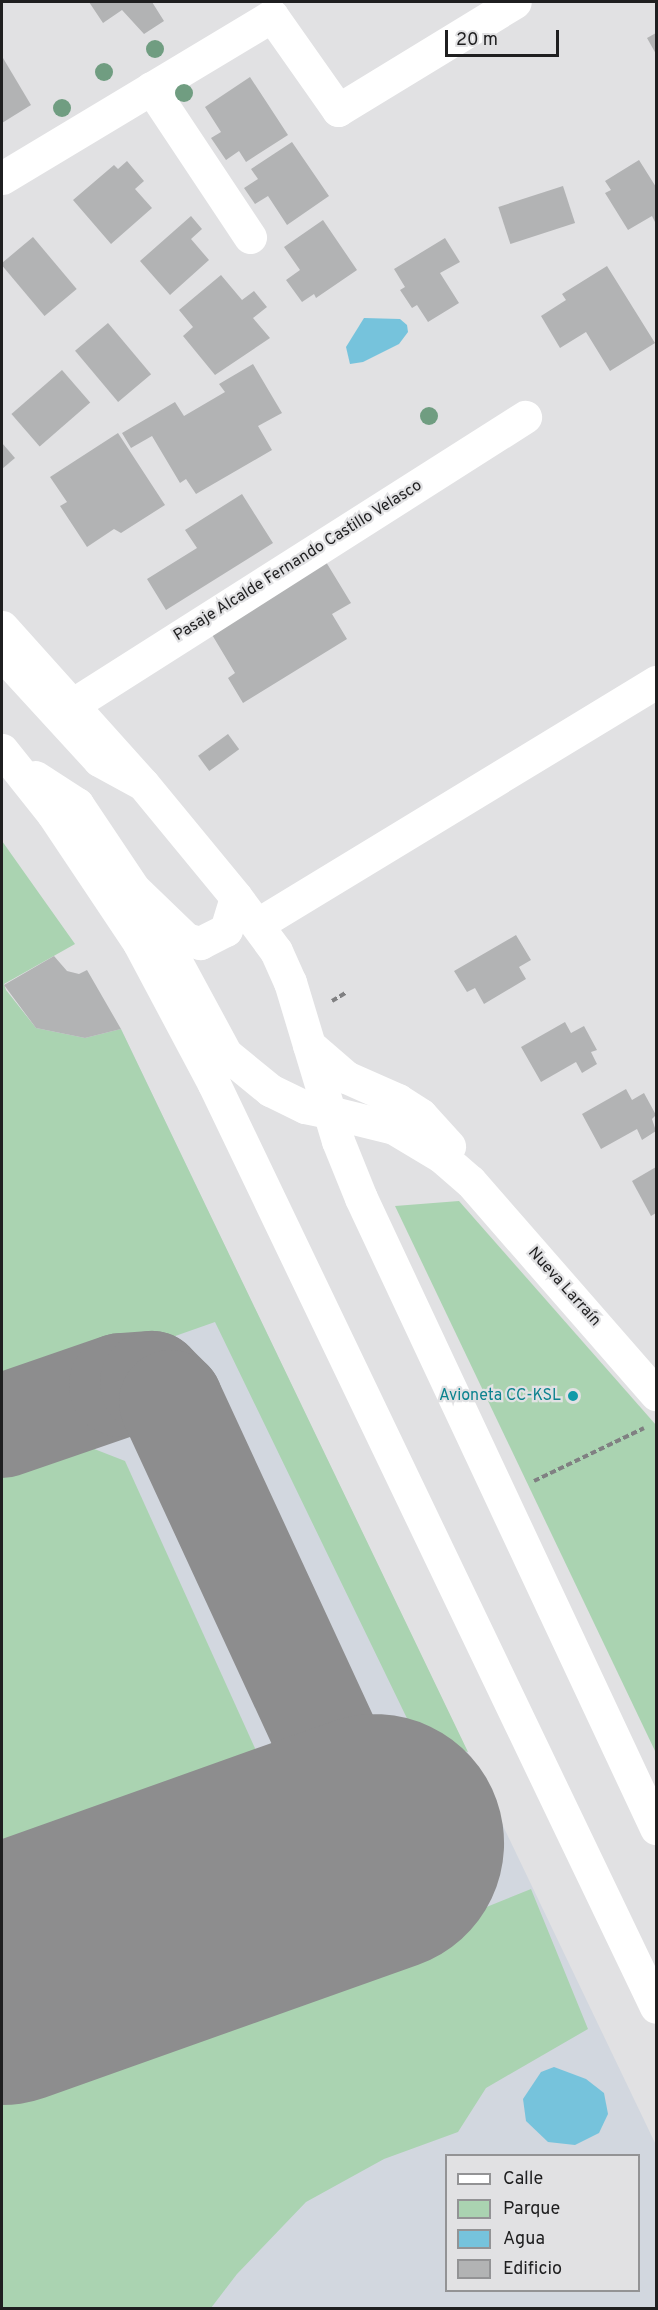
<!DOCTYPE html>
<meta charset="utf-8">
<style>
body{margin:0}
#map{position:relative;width:658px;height:2310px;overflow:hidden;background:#e1e1e3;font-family:Overpass,sans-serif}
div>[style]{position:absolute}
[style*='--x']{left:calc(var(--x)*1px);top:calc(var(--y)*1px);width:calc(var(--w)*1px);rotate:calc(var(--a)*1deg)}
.built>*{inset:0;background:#d2d7df}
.green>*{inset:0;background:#aad3b1}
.water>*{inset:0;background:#76c3dc}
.taxiway>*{height:104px;margin:-52px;padding:0 52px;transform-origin:52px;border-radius:52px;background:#8d8d8e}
.runway>*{height:258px;margin:-129px;padding:0 129px;transform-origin:129px;border-radius:129px;background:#8d8d8e}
.building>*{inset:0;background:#b2b3b4;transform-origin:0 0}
.path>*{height:4px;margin-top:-2px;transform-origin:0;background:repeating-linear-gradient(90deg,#808082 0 6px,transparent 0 9px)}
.minor>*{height:33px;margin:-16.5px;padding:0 16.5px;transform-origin:16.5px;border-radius:16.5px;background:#fff}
.major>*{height:33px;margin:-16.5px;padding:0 16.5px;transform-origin:16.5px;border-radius:16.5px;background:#fff}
.trees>*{width:18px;height:18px;margin:-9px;border-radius:50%;background:#709d81}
.dots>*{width:16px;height:16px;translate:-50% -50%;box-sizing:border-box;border:3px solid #e1e1e3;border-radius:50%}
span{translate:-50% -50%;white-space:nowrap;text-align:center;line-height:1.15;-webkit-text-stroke:4.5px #e1e1e3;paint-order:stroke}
.street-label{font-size:16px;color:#1f1f20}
.culture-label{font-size:16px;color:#0d838f}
.right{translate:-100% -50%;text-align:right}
.frame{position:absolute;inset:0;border:3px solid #1f1f20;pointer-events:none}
.legend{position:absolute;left:445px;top:2154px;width:195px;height:138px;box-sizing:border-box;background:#e1e1e3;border:2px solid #939395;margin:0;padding:8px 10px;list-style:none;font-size:18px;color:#1f1f20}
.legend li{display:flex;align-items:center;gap:12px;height:30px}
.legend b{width:30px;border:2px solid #939395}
.scale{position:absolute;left:445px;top:30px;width:114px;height:27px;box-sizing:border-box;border:3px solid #1f1f20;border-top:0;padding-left:8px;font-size:18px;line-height:21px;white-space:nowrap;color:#1f1f20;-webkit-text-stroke:4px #e1e1e3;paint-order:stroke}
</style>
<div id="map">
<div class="built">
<i style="clip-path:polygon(evenodd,6px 990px,36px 1028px,85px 1038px,121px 1029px,656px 2145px,656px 2308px,2px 2308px,2px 992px,6px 990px,446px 2156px,638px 2156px,638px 2290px,446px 2290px,446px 2156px)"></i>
</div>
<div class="green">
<i style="clip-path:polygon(2px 841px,75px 944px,4px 984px,6px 990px,36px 1028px,85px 1038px,121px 1029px,468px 1752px,417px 1739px,215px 1322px,2px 1397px)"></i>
<i style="clip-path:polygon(459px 1201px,656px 1425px,656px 1753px,395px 1206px)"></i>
<i style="clip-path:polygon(84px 1445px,125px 1461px,273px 1788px,2px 1884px,2px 1472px)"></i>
<i style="clip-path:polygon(531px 1889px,588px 2029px,486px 2088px,458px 2132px,384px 2159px,306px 2202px,237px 2274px,211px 2308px,2px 2308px,2px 2098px,101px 2063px)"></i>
</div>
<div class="water">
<i style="clip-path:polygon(364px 318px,400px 319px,407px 325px,408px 332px,399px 344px,363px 362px,350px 364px,346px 347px)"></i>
<i style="clip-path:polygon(554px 2067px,586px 2079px,604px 2093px,608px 2114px,599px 2133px,575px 2145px,548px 2142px,526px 2121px,523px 2099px,541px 2072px)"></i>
</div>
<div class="taxiway">
<i style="--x:2;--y:1426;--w:126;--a:-19"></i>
<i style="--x:121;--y:1385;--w:31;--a:-4"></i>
<i style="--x:152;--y:1383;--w:27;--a:45"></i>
<i style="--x:171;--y:1402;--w:486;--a:65.2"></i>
</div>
<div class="runway">
<i style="--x:2;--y:1976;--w:396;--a:-19.6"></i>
</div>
<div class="building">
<i style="clip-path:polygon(89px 2px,152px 2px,164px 21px,144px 34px,122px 10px,103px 23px)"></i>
<i style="clip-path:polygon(656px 33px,656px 54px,647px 38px)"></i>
<i style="clip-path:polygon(3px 58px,31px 105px,2px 123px,2px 59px)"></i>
<i style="clip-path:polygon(250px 77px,288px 135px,246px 162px,239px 151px,226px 160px,211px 138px,221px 132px,205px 107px)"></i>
<i style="clip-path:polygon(292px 142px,329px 196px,287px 225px,268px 196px,255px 204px,244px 188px,258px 179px,251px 169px)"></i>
<i style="clip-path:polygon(639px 160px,656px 187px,656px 224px,652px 216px,628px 230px,605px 193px,611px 190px,605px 181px)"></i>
<i style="clip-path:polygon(127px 161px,144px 181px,135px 189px,152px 208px,111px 244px,73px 200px,114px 165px,118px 169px)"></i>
<i style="left:563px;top:186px;width:39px;height:68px;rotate:72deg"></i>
<i style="clip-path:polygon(191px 216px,202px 229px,191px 239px,209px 260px,170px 295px,140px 261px)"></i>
<i style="clip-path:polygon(323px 220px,357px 270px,316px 298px,314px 294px,302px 302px,286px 280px,300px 270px,284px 247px)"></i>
<i style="left:33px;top:237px;width:68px;height:42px;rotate:50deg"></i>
<i style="clip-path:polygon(445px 238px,460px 262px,440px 273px,459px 303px,428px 322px,417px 305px,412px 308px,400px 290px,405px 287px,394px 269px)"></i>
<i style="clip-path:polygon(607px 266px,655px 343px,610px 371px,586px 332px,560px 348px,541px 316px,566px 300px,562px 294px)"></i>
<i style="clip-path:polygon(221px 275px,242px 300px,254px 291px,267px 307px,253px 318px,270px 338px,215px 375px,183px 336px,193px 327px,179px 310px)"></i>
<i style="left:108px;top:323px;width:67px;height:43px;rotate:50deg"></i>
<i style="clip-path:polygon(253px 364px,282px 413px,258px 426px,272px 450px,196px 494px,186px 479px,180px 483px,152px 436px,131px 448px,122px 433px,175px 402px,184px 416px,225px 392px,219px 384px)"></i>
<i style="left:62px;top:370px;width:43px;height:67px;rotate:49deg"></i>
<i style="clip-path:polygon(118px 433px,165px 505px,121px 533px,114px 529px,87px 547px,60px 506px,67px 502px,50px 477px)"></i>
<i style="clip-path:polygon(2px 443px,15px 458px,2px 469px)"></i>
<i style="clip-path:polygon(242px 494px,273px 543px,166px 610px,147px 579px,197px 548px,185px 530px)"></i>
<i style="clip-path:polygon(326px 562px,351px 603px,332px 614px,347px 639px,243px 703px,228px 678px,235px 673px,211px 633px)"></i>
<i style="left:228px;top:734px;width:19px;height:37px;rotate:54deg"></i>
<i style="clip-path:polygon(516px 935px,531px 960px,519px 967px,526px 979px,484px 1004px,475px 988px,467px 992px,454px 971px)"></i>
<i style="clip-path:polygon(54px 956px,67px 971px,79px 974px,87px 970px,121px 1029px,85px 1038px,36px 1028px,4px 985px)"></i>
<i style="clip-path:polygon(565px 1022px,571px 1033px,584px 1026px,597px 1050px,591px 1052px,597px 1064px,582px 1073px,576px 1062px,541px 1082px,521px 1047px)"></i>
<i style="clip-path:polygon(626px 1089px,632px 1100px,644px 1093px,656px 1115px,652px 1119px,656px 1131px,642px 1140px,637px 1129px,601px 1149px,582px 1114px)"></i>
<i style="clip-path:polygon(656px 1167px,656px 1213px,651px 1216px,632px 1181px)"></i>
</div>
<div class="path">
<i style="--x:332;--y:1001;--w:17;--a:-31"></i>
<i style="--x:534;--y:1481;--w:122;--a:-25.7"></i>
</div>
<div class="minor">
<i style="--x:151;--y:88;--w:179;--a:56.4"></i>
<i style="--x:2;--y:178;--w:315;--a:-31"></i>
<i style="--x:272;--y:16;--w:115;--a:54.9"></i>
<i style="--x:338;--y:110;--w:207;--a:-31.4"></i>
<i style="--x:2;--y:654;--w:144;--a:47.5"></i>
<i style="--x:99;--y:760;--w:46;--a:28.8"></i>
<i style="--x:72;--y:705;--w:537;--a:-32.45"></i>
<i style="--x:258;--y:924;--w:466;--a:-31.3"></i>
<i style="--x:309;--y:1045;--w:49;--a:40.9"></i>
<i style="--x:346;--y:1077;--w:57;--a:23.9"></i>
<i style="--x:398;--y:1100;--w:27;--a:33"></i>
<i style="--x:421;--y:1115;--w:42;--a:47.9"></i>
<i style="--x:329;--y:1112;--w:67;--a:13.8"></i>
<i style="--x:394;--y:1128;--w:56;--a:31.1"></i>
<i style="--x:442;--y:1157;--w:37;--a:41"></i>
<i style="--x:470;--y:1181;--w:283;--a:48.9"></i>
</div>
<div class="major">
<i style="--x:2;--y:627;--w:211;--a:48.1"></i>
<i style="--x:143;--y:784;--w:146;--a:50.5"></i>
<i style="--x:236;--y:897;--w:67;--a:53.5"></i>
<i style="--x:276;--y:951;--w:34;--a:66"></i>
<i style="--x:290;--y:982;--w:166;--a:73.2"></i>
<i style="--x:338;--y:1141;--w:61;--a:68"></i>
<i style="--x:361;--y:1198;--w:696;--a:64.91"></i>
<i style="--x:2;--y:750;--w:82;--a:51.4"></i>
<i style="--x:53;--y:814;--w:155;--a:56.3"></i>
<i style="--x:139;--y:943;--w:160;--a:62"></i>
<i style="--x:214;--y:1084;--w:1023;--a:64.41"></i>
<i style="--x:35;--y:777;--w:50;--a:32.7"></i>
<i style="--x:77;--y:804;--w:102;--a:56.2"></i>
<i style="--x:134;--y:889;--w:72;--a:43.9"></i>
<i style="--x:186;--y:939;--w:15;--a:16"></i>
<i style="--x:200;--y:943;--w:29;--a:-27"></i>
<i style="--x:226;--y:930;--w:34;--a:-73"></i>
<i style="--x:154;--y:921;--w:151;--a:61.6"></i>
<i style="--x:226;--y:1054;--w:57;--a:39.3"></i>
<i style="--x:270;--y:1090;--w:39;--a:26"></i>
<i style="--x:305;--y:1107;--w:25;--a:12"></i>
</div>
<div class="trees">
<i style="left:155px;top:49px"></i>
<i style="left:104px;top:72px"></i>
<i style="left:184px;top:93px"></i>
<i style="left:62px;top:108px"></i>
<i style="left:429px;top:416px"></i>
</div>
<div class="dots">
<i style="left:573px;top:1396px;background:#0f9aa8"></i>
</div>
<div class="street-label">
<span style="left:298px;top:561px;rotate:-32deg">Pasaje Alcalde Fernando Castillo Velasco</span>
<span style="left:564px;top:1287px;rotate:48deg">Nueva Larraín</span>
</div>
<div class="culture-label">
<span class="right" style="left:561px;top:1396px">Avioneta CC-KSL</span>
</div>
<div class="frame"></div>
<ul class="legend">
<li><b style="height:8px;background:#fff"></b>Calle</li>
<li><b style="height:16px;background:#aad3b1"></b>Parque</li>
<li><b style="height:16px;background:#76c3dc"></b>Agua</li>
<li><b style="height:16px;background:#b2b3b4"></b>Edificio</li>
</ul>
<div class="scale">20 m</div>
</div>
